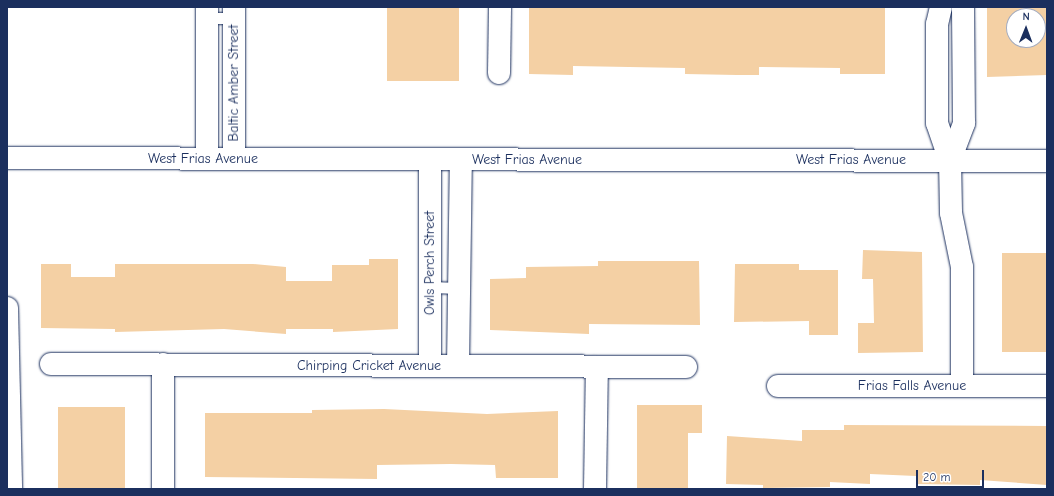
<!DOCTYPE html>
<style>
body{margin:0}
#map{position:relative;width:1054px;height:496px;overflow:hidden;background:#fff;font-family:"Comic Neue",sans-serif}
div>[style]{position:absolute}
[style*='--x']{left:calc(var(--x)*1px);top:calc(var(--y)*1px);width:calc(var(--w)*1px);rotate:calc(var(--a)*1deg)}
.building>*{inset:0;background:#f4d0a4;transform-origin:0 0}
.roads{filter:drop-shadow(0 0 1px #1b2f5e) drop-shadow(0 0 1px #1b2f5e)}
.lane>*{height:11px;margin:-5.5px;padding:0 5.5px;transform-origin:5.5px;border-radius:5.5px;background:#fff}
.street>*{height:22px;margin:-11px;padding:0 11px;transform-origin:11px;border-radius:11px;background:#fff}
.secondary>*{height:22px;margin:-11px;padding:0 11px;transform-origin:11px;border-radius:11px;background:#fff}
span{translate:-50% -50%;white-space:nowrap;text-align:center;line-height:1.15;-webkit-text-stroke:3px #fff;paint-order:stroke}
.street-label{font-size:14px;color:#1b2f5e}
.frame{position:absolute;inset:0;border:8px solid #1b2f5e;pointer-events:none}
.north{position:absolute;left:1006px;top:8px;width:40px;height:40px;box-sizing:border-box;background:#fff;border:1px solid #a4acbf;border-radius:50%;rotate:1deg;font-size:11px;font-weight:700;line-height:16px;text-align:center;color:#1b2f5e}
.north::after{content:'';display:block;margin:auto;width:14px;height:18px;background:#1b2f5e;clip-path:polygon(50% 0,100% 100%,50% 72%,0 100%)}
.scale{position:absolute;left:916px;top:470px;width:68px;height:18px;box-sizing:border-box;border:2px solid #1b2f5e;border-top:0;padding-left:5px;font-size:12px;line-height:14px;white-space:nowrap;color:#1b2f5e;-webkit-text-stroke:3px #fff;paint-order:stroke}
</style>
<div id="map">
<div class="building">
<i style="left:387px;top:7px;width:72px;height:74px"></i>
<i style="clip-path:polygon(529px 7px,885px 7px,885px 74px,840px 74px,840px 68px,759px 67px,759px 75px,737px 75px,685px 74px,685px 68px,573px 66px,573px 75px,529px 74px)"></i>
<i style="clip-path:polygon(evenodd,987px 7px,1047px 7px,1047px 75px,987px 77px,987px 7px,1014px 16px,1038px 16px,1038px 40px,1014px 40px,1014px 16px)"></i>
<i style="clip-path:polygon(863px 250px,922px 252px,923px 352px,858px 353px,858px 323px,874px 323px,873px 279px,862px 279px)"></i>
<i style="left:1047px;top:253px;width:99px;height:45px;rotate:90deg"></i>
<i style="clip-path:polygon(369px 259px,398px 259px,398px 329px,333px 332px,333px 329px,286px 329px,286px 334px,224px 329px,115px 332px,115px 329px,41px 328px,41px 264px,71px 264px,71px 277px,115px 277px,115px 264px,253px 264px,286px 267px,286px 281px,332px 281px,332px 265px,369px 265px)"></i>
<i style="clip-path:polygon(598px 261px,699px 261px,700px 325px,589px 324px,589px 334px,490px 330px,490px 279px,526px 278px,526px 267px,598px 266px)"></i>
<i style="clip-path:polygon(735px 264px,799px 264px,799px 270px,838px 270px,838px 335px,809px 335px,809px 321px,734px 322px)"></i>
<i style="clip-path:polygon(637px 405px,702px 405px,702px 433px,688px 433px,688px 489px,637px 489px)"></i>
<i style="left:58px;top:407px;width:67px;height:82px"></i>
<i style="clip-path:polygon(384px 409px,487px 414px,558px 411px,558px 478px,496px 478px,495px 465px,451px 464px,377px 465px,377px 479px,205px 477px,205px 413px,312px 413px,312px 410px)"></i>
<i style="clip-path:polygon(844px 425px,1047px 426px,1047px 485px,980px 480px,980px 485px,916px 484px,916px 476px,870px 474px,870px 484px,830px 482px,830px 487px,763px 488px,763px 485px,726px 484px,727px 436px,802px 441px,802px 430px,844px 430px)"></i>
</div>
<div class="roads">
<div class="lane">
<i style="--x:207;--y:18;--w:27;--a:0"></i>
<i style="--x:430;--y:287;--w:30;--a:2"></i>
</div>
<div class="street">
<i style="--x:941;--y:7;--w:17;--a:103"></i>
<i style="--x:937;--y:24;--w:99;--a:90"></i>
<i style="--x:937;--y:123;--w:39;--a:71"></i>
<i style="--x:950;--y:160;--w:53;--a:88.9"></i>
<i style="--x:951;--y:213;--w:55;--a:78.5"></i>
<i style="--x:962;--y:267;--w:119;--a:90"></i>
<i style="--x:499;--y:73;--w:66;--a:-89.1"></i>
<i style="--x:207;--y:159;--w:152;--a:-90"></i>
<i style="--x:234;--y:159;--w:152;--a:-90"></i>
<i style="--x:950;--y:160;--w:40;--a:-69"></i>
<i style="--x:964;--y:123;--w:116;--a:-90.5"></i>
<i style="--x:7;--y:308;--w:181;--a:88.7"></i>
<i style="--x:51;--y:364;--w:635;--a:0.27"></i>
<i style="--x:163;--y:364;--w:125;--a:90"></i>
<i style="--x:430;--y:366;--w:207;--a:-90"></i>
<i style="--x:458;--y:366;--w:206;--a:-89.2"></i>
<i style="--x:778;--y:386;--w:269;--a:0"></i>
<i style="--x:595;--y:489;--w:122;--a:-89.1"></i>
</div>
<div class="secondary">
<i style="--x:7;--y:158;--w:1040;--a:0.17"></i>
</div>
</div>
<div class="street-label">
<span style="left:234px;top:83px;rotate:-90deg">Baltic Amber Street</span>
<span style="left:203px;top:159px">West Frias Avenue</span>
<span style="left:527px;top:160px">West Frias Avenue</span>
<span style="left:851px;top:160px">West Frias Avenue</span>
<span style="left:430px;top:263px;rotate:-90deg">Owls Perch Street</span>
<span style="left:369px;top:366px">Chirping Cricket Avenue</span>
<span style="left:912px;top:386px">Frias Falls Avenue</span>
</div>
<div class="frame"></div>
<div class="north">N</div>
<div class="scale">20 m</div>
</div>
